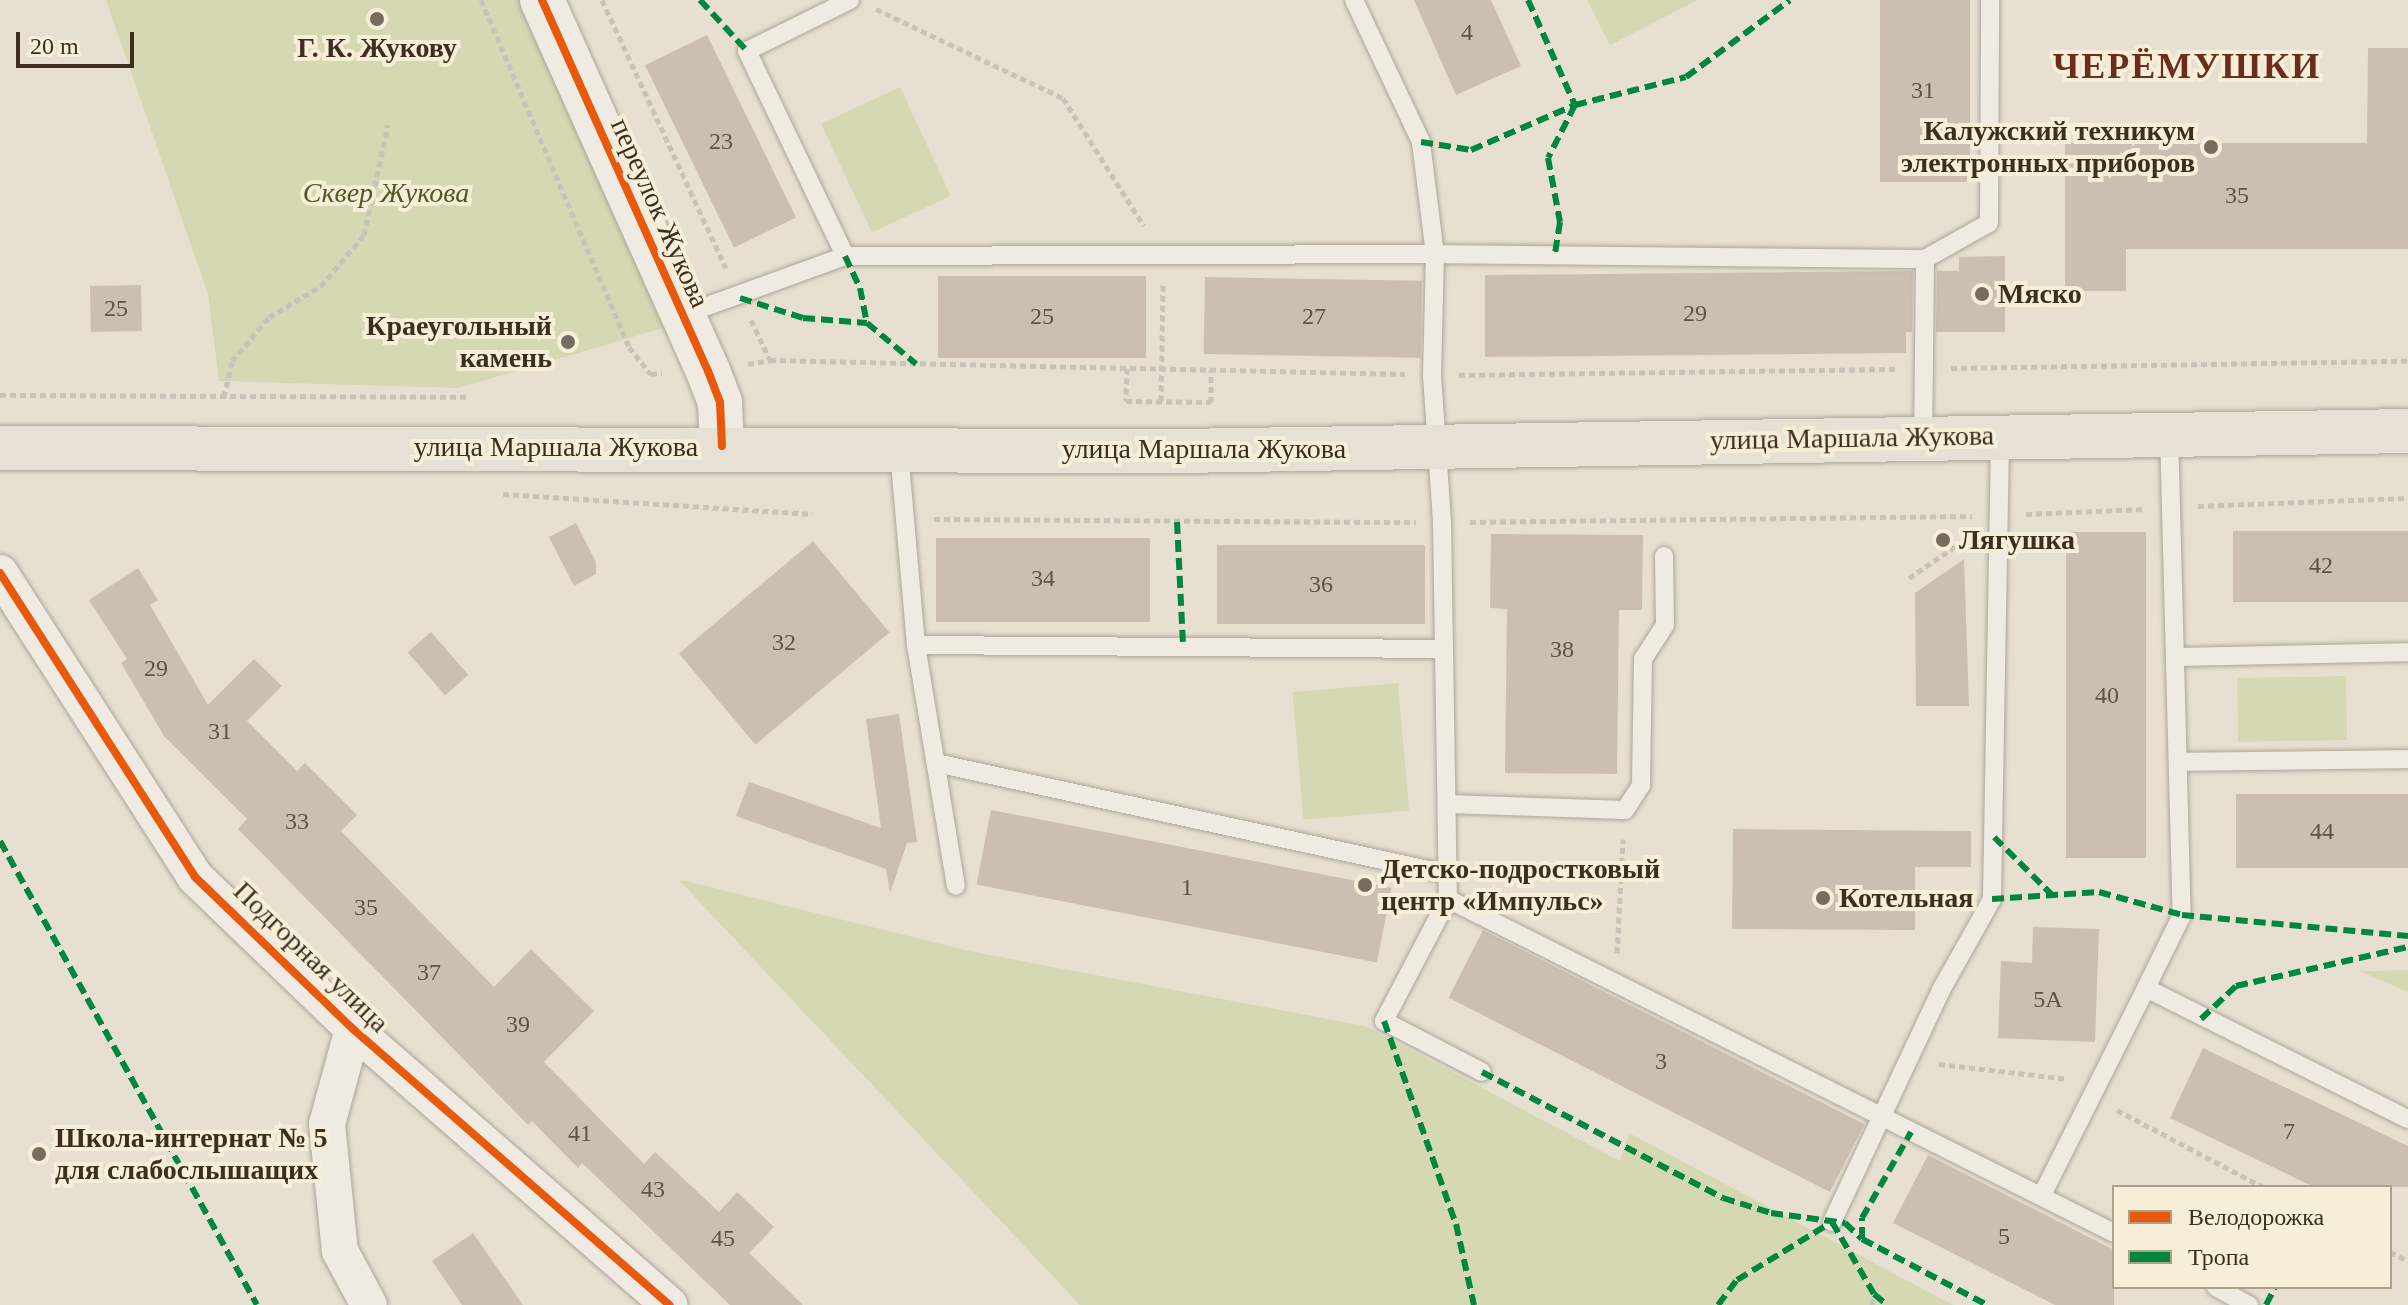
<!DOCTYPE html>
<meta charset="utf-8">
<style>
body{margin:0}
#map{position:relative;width:2408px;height:1305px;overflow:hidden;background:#e7e0d1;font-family:Georgia,serif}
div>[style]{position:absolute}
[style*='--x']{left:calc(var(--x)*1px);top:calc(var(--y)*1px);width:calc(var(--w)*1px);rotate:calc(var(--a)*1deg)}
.green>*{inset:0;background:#d6d7b3;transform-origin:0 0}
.building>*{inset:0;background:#cbbfb2;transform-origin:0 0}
.path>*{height:5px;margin-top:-2.5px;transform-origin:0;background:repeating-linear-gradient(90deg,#c8c2b9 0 6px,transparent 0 10px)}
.roads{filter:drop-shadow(0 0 2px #ada599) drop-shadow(0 0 2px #ada599)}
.lane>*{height:18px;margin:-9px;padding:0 9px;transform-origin:9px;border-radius:9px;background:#efebe3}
.street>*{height:36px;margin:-18px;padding:0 18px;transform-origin:18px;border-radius:18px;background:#efebe3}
.secondary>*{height:44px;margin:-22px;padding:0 22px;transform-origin:22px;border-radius:22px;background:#efebe3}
.primary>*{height:44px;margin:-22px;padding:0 22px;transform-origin:22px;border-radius:22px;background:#e6e1d4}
.quiet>*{height:6px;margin-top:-3px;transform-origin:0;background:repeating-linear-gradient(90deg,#00873e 0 12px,transparent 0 18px)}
.cycleway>*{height:8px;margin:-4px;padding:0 4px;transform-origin:4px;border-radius:4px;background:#e8590c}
.dots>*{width:22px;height:22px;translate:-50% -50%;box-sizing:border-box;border:4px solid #f7eed8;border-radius:50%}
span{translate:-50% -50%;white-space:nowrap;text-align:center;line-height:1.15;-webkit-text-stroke:8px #f7eed8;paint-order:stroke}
.number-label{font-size:24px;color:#605244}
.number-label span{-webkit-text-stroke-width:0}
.poi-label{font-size:28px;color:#3d2e20;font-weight:700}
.right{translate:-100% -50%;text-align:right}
.left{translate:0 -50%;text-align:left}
.park-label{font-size:28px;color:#4d5a26;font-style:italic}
.street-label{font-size:28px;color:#3d2e20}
.district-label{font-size:36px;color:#6b2e1e;font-weight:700;letter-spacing:2px}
.legend{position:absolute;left:2112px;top:1185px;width:280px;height:104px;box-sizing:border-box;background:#f7eed8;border:2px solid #ada18e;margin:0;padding:10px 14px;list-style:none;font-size:24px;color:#3d2e20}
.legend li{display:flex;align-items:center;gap:16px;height:40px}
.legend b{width:40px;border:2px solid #ada18e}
.scale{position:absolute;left:16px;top:32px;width:118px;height:36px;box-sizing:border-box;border:4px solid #3d2e20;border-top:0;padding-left:10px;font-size:24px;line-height:28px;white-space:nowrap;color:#3d2e20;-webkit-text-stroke:6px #f7eed8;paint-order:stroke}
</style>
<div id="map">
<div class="green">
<i style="clip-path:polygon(106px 0,523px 0,670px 326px,458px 388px,219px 381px,208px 294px)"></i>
<i style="clip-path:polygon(1587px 0,1698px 0,1610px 45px)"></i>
<i style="left:900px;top:87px;width:120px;height:87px;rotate:65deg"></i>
<i style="left:2346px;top:676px;width:64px;height:109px;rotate:89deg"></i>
<i style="left:1398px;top:683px;width:128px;height:106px;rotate:85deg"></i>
<i style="clip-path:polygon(678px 879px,969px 951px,1365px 1026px,1620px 1161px,1629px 1133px,1953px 1305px,1080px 1305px)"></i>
<i style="clip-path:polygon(2408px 970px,2408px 992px,2360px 971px)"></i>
</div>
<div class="building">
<i style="clip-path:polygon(1414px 0,1491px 0,1521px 66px,1456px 95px)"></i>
<i style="left:1880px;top:0;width:90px;height:182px"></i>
<i style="left:707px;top:35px;width:203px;height:69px;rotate:64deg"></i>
<i style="clip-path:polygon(2368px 48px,2408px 48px,2408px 249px,2126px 249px,2126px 291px,2065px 291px,2065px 143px,2367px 143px)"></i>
<i style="clip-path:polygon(2005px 256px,2005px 332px,1936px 332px,1937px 271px,1959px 271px,1959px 257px)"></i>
<i style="clip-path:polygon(1913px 271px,1912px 332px,1906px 332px,1906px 353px,1485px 357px,1485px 275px)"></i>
<i style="left:938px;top:276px;width:208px;height:82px"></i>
<i style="left:1205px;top:277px;width:217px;height:77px;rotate:1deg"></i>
<i style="left:141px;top:285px;width:46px;height:51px;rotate:89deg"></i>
<i style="clip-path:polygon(576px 523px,596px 562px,596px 574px,574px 586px,549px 537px)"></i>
<i style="left:2233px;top:531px;width:175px;height:71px"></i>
<i style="left:2146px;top:532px;width:326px;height:80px;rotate:90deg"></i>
<i style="clip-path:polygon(1491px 534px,1643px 535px,1642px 610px,1619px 610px,1617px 774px,1505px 773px,1507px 609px,1490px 608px)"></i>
<i style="left:936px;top:538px;width:214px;height:84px"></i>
<i style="left:813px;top:541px;width:119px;height:175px;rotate:50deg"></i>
<i style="left:1217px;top:545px;width:208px;height:79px"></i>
<i style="clip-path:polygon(1964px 559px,1969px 706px,1916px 706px,1915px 593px)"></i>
<i style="clip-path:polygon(138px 568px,158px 600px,150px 605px,208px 705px,254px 659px,282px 686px,247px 721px,297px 771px,305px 763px,357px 815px,341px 831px,494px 987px,531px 949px,594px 1011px,544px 1062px,644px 1164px,655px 1152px,719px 1212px,737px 1192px,774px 1227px,749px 1253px,803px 1305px,730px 1305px,582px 1163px,578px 1168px,532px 1121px,528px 1125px,238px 829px,247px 819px,164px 736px,121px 663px,127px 659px,89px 600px)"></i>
<i style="left:431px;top:632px;width:57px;height:31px;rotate:49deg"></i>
<i style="clip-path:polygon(899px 714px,917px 842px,907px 843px,890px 893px,886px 869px,736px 816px,749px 782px,881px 828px,866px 719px)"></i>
<i style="left:2236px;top:794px;width:172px;height:74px"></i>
<i style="left:991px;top:810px;width:408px;height:76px;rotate:11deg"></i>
<i style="clip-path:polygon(1733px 829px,1971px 831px,1971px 867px,1915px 867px,1915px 930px,1732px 929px)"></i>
<i style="clip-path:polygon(2033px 927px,2099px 929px,2095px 1042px,1998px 1038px,2001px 961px,2032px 963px)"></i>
<i style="left:1483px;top:930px;width:428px;height:76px;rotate:27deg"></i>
<i style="clip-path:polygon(2203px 1048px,2408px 1146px,2408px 1187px,2314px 1187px,2170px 1118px)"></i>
<i style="clip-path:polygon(1928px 1155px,2114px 1250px,2114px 1305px,2055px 1305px,1893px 1223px)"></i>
<i style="clip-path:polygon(473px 1233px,523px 1305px,462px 1305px,432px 1261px)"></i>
</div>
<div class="path">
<i style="--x:481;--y:0;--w:377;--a:66.9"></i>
<i style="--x:629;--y:347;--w:35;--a:51"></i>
<i style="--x:651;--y:374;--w:11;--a:-5"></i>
<i style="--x:602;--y:0;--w:295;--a:65.2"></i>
<i style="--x:876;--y:9;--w:207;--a:25.5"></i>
<i style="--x:1063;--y:98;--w:151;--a:57.7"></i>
<i style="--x:751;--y:320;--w:44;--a:64.6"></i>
<i style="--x:748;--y:364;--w:22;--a:-10"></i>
<i style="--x:770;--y:360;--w:635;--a:1.26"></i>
<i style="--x:1127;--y:368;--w:33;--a:92"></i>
<i style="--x:1126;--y:401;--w:85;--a:0.7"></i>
<i style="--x:1211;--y:402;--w:32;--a:-90"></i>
<i style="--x:1951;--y:368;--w:457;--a:-0.9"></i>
<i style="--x:1459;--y:375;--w:438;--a:-0.8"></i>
<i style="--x:0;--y:395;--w:469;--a:0.2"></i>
<i style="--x:224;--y:397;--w:37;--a:-77"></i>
<i style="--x:232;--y:361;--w:57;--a:-49.9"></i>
<i style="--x:269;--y:317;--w:61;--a:-30.8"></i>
<i style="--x:321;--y:286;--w:67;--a:-49.9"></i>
<i style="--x:364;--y:235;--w:113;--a:-77.7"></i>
<i style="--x:1161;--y:401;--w:119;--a:-89"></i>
<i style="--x:503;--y:494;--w:310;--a:3.7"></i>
<i style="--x:2198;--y:506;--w:210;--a:-2.2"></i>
<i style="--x:2026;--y:514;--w:118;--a:-2.4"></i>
<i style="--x:934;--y:519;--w:482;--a:0.4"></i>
<i style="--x:1470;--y:522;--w:502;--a:-0.68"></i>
<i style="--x:1909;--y:578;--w:74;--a:-34.5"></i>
<i style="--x:1617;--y:953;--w:114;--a:-87"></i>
<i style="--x:1939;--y:1064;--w:130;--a:6.6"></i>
<i style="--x:2117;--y:1110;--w:165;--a:27.8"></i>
<i style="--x:2390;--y:1252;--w:20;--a:27"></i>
<i style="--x:1872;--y:1305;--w:11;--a:-80"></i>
</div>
<div class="roads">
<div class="lane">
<i style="--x:850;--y:0;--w:115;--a:153.7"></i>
<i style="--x:747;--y:51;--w:227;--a:64.4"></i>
<i style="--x:845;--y:256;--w:590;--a:-0.19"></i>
<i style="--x:1435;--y:254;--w:121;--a:91.4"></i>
<i style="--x:1432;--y:375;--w:147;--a:86.1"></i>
<i style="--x:1442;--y:522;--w:377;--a:89.1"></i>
<i style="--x:1448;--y:899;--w:745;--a:26.63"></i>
<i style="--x:1354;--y:0;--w:157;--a:64.7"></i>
<i style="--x:1421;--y:142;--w:113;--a:82.9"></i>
<i style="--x:1435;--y:254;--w:490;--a:0.6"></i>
<i style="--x:1925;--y:259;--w:177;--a:90.6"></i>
<i style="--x:1925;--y:259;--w:73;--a:-29.4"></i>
<i style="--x:1989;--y:223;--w:223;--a:-89.7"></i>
<i style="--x:683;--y:315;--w:172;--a:-20"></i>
<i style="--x:2169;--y:432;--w:483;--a:88.5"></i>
<i style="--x:2182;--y:915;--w:81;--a:116.3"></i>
<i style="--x:2146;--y:988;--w:293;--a:26.6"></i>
<i style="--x:899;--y:451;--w:195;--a:85"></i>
<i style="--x:916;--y:645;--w:527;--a:0.43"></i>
<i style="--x:916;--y:645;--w:244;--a:80.6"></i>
<i style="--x:2175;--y:657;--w:233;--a:-1.2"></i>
<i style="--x:2178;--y:762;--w:230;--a:-0.7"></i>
<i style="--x:936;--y:763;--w:523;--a:12.26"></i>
<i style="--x:1447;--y:804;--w:178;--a:1.9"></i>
<i style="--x:1625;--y:810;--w:30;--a:-57"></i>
<i style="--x:1641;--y:785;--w:126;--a:-89.1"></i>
<i style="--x:1643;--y:659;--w:40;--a:-57.1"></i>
<i style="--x:1665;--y:625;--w:69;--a:-90.8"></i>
<i style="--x:1448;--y:899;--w:138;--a:117.7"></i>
<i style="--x:1384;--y:1021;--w:110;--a:27.5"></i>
<i style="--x:2042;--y:1195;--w:232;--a:-63.3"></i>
<i style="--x:1832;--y:1222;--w:256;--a:-64.8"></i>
<i style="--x:1941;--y:990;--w:104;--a:-60.7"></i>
<i style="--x:1992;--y:899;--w:462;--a:-89"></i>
<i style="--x:2216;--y:1287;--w:38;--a:29"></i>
</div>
<div class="street">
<i style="--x:0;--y:573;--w:361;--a:57.3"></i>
<i style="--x:195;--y:877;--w:219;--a:43.9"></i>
<i style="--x:353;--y:1029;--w:420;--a:41.1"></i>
<i style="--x:353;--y:1029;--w:98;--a:105.3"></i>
<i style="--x:327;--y:1124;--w:128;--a:84.2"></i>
<i style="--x:340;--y:1251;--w:61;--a:61.8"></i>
</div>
<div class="secondary">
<i style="--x:542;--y:0;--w:406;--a:65.9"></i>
<i style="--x:708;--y:371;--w:33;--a:69"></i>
<i style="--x:720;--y:402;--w:44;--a:87.4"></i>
</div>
<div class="primary">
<i style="--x:0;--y:448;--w:1178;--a:0.15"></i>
<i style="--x:1178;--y:451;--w:1230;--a:-0.93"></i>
</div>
</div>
<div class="quiet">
<i style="--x:700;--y:0;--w:69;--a:47.3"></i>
<i style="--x:1528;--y:0;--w:115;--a:65.9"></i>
<i style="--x:1575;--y:105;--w:114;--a:-14.2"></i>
<i style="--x:1686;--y:77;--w:129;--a:-36.5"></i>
<i style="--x:1421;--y:142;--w:51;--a:9.1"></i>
<i style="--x:1471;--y:150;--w:113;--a:-23.4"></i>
<i style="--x:1575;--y:105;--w:59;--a:117"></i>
<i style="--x:1548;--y:158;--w:65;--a:79.4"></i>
<i style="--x:1560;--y:222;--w:33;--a:99"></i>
<i style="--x:845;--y:256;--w:35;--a:65"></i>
<i style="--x:860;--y:288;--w:36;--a:79"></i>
<i style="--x:740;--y:298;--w:66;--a:17.6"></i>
<i style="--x:803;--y:318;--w:64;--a:4.5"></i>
<i style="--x:867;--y:323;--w:64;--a:39.9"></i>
<i style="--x:1177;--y:522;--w:122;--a:87.2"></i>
<i style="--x:1994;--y:837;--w:83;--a:45"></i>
<i style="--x:0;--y:841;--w:530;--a:61.02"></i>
<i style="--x:1992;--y:899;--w:107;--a:-3.7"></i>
<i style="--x:2099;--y:892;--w:86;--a:15.5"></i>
<i style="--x:2182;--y:915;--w:227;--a:5.3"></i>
<i style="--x:2201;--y:1019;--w:48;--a:-43.3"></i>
<i style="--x:2236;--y:986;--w:176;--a:-12.8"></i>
<i style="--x:1384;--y:1021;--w:215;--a:70.5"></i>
<i style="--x:1456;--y:1224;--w:83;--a:77.5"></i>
<i style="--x:1482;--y:1072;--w:272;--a:27.6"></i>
<i style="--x:1723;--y:1198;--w:50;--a:17.4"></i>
<i style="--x:1771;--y:1213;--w:75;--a:7.7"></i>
<i style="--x:1845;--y:1223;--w:23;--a:43"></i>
<i style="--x:1862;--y:1239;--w:141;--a:27.8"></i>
<i style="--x:1832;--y:1222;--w:83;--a:59.7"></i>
<i style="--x:1874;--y:1294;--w:17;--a:40"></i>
<i style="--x:1862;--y:1239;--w:21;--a:-90"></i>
<i style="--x:1862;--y:1218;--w:99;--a:-60.3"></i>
<i style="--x:1718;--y:1305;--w:31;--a:-53"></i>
<i style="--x:1737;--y:1280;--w:111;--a:-31.4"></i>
<i style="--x:2266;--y:1305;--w:20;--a:-63"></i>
</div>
<div class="cycleway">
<i style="--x:542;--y:0;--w:406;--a:65.9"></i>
<i style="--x:708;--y:371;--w:33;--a:69"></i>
<i style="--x:720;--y:402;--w:44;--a:87.4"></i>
<i style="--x:0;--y:573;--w:361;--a:57.3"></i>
<i style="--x:195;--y:877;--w:219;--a:43.9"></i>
<i style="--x:353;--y:1029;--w:420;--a:41.1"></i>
</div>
<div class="dots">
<i style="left:377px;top:19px;background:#786c5e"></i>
<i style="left:2211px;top:147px;background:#786c5e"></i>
<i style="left:1982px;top:294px;background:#786c5e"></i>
<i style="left:568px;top:342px;background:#786c5e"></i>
<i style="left:1943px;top:540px;background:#786c5e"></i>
<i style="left:1365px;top:885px;background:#786c5e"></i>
<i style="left:1823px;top:898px;background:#786c5e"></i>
<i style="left:39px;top:1154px;background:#786c5e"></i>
</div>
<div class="number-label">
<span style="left:1467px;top:33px">4</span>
<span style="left:1923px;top:91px">31</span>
<span style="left:721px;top:142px">23</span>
<span style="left:2237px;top:196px">35</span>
<span style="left:116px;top:309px">25</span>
<span style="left:1695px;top:314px">29</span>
<span style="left:1042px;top:317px">25</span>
<span style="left:1314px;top:317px">27</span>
<span style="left:2321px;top:566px">42</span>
<span style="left:1043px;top:579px">34</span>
<span style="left:1321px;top:585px">36</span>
<span style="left:784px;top:643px">32</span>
<span style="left:1562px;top:650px">38</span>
<span style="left:156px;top:669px">29</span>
<span style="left:2107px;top:696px">40</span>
<span style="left:220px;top:732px">31</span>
<span style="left:297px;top:822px">33</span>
<span style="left:2322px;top:832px">44</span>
<span style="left:1187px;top:888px">1</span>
<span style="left:366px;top:908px">35</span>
<span style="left:429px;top:973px">37</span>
<span style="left:2048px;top:1000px">5А</span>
<span style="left:518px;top:1025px">39</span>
<span style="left:1661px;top:1062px">3</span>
<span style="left:2289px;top:1132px">7</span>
<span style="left:580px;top:1134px">41</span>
<span style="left:653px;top:1190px">43</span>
<span style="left:2004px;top:1237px">5</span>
<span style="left:723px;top:1239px">45</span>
</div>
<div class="poi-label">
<span style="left:377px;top:48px">Г. К. Жукову</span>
<span class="right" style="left:2195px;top:147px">Калужский техникум<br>электронных приборов</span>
<span class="left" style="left:1998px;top:294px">Мяско</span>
<span class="right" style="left:552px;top:342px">Краеугольный<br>камень</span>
<span class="left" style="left:1959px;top:540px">Лягушка</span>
<span class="left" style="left:1381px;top:885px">Детско-подростковый<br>центр «Импульс»</span>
<span class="left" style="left:1839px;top:898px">Котельная</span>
<span class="left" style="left:55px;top:1154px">Школа-интернат № 5<br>для слабослышащих</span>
</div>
<div class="park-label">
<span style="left:386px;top:193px">Сквер Жукова</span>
</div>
<div class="street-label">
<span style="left:660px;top:213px;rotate:66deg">переулок Жукова</span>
<span style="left:1852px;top:438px;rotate:-1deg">улица Маршала Жукова</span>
<span style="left:556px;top:447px">улица Маршала Жукова</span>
<span style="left:1204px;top:449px">улица Маршала Жукова</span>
<span style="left:311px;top:957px;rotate:44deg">Подгорная улица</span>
</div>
<div class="district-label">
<span style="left:2187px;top:67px">ЧЕРЁМУШКИ</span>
</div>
<ul class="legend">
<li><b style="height:10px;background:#e8590c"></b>Велодорожка</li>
<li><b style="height:10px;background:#00873e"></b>Тропа</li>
</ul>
<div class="scale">20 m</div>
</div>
